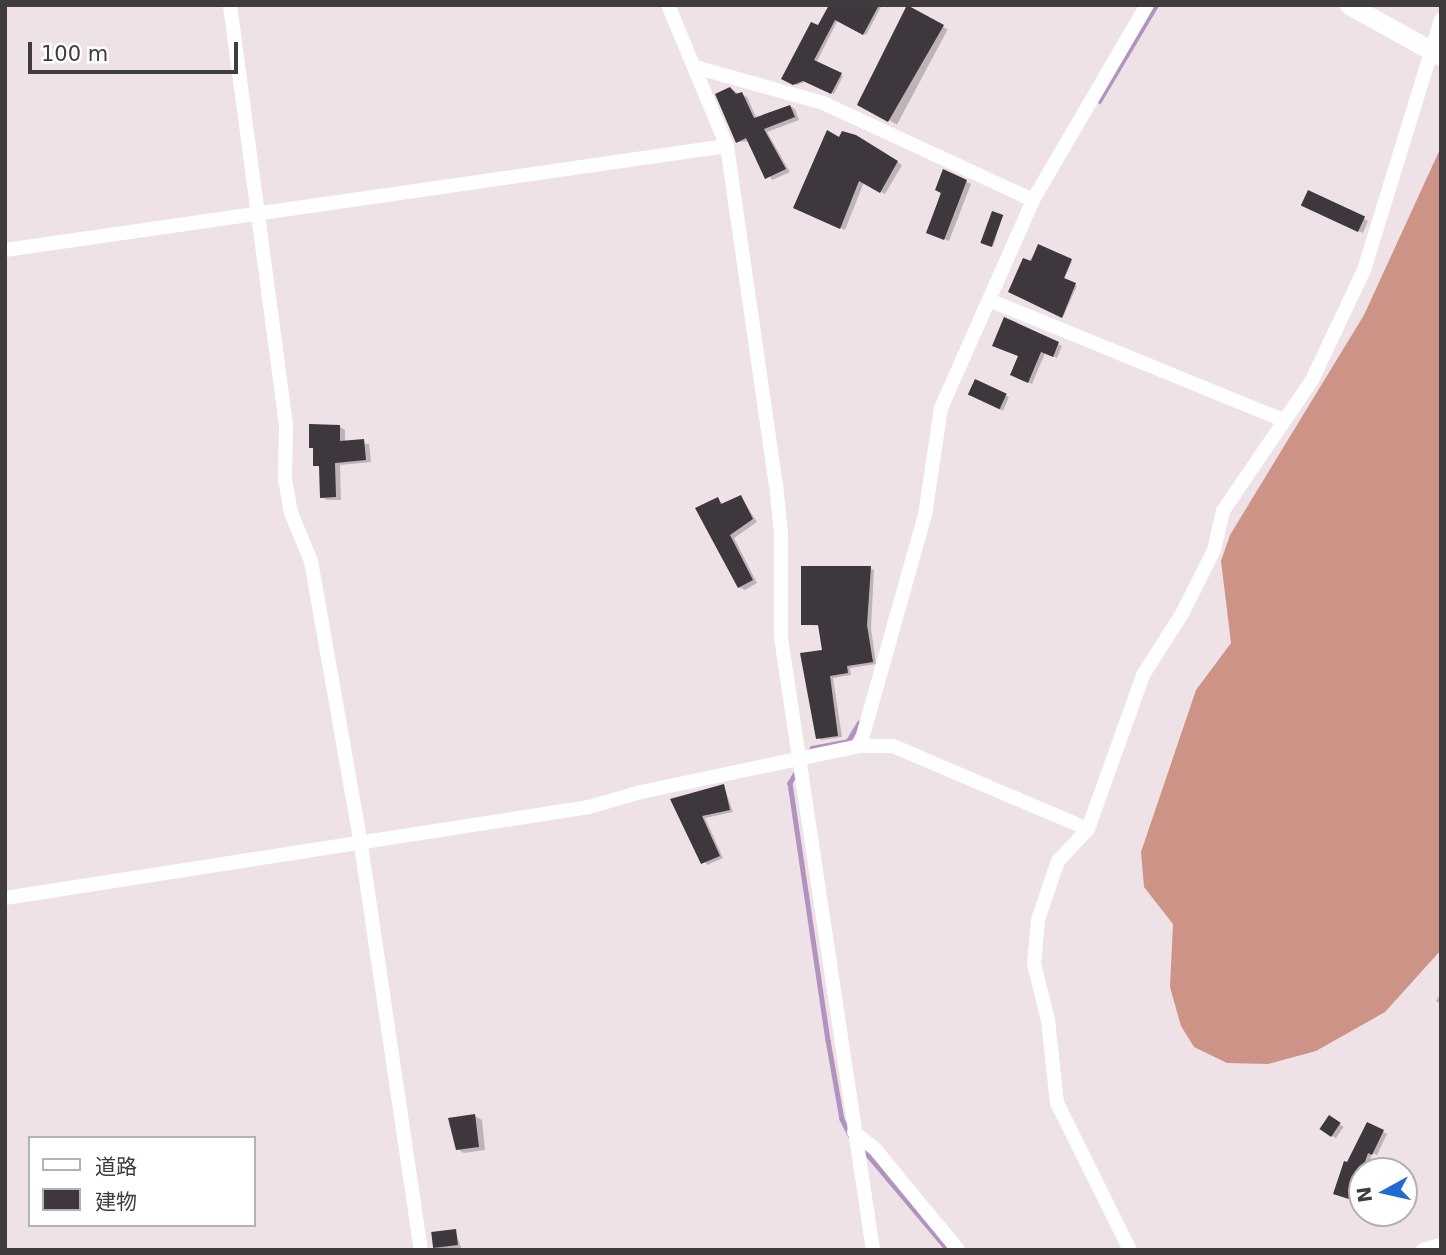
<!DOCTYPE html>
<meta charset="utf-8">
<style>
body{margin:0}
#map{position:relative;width:1446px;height:1255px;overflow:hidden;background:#eee2e6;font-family:"DejaVu Sans","Noto Sans JP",sans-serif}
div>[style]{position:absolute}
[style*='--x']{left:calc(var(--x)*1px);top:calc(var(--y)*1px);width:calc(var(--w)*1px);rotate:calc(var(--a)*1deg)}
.forest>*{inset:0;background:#cd9387}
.shadow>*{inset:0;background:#0003;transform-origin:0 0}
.stream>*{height:4.5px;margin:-2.25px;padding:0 2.25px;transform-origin:2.25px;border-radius:2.25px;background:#b292bf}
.building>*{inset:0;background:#3e373d;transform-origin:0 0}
.street>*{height:14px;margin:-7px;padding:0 7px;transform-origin:7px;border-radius:7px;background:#fff}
.secondary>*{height:19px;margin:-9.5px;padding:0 9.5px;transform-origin:9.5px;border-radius:9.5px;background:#fff}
span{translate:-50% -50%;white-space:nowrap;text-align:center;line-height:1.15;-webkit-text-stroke:7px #fff;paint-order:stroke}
.frame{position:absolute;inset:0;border:7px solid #403c3d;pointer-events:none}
.legend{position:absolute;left:28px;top:1136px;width:228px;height:91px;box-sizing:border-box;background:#fff;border:2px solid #b3b1b1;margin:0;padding:9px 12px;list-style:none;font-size:21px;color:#403c3d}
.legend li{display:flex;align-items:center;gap:14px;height:35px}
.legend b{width:35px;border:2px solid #b3b1b1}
.north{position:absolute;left:1348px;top:1157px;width:70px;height:70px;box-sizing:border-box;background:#fff;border:2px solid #b3b1b1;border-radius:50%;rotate:262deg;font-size:19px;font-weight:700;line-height:28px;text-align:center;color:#403c3d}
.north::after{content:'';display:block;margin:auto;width:24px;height:32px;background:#216ad5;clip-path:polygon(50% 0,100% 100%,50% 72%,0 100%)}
.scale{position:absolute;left:28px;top:42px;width:210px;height:32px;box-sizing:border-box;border:4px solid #403c3d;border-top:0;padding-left:9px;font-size:21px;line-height:24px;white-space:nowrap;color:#403c3d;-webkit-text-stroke:5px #fff;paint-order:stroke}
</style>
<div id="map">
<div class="forest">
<i style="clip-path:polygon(1441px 147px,1441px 950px,1385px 1012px,1316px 1051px,1268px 1064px,1227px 1063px,1194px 1047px,1181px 1026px,1170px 987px,1173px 924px,1144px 887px,1141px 852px,1196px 690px,1231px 643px,1221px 561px,1230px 535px,1364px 315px)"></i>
</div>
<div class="shadow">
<i style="clip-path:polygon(840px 5px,882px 5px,866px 35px,838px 20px,816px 63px,843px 76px,834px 94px,807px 81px,797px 85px,783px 78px)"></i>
<i style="left:908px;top:8px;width:45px;height:108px;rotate:28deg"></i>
<i style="clip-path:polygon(730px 89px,747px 97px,757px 119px,790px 106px,795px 109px,799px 120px,767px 132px,790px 172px,772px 180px,750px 141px,738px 142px)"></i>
<i style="clip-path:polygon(855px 136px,902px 165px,885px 194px,864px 182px,845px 230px,799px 210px,840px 139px)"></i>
<i style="clip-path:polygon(944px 172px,971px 184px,949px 241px,932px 234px)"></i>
<i style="clip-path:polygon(1309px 192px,1368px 221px,1363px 233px,1306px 207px)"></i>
<i style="clip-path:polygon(1002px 217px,993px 247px,982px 242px)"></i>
<i style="clip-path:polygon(1039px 246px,1072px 261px,1064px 280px,1077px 286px,1063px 317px,1010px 291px)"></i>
<i style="clip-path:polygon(1005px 319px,1062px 346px,1057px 358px,1045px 353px,1032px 384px,1016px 377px,1020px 356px)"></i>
<i style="clip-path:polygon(976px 382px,1009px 397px,1003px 411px,971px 394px)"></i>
<i style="clip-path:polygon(340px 427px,345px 430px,345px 442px,369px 444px,371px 462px,340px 465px,341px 500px,327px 500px,322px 497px,321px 468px,315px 465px,315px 450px,311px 447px)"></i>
<i style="clip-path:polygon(741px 497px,757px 522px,734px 538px,757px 583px,745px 590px,739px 587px,718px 499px,724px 505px)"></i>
<i style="clip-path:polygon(870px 568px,874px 570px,871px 628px,876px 664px,850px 668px,851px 675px,833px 678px,842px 737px,822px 740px,818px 738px,824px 651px,820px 626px,802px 624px)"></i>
<i style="clip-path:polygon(724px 786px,733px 812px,705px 818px,723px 858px,707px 865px,672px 800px)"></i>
<i style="clip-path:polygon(1441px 993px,1441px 1004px,1436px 1001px)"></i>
<i style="clip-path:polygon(475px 1116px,482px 1120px,485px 1150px,464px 1153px,457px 1149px)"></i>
<i style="left:1330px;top:1117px;width:17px;height:14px;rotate:36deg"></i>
<i style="clip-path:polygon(1368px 1124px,1387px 1134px,1377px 1155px,1372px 1153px,1367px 1171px,1362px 1171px,1357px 1201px,1339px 1196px)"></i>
<i style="clip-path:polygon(455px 1231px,462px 1250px,437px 1250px,434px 1235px)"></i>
</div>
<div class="stream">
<i style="--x:1099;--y:101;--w:112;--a:-59.3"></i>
<i style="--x:808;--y:754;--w:7;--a:-56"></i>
<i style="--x:812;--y:748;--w:37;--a:-11"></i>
<i style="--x:848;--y:741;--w:21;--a:-59"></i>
<i style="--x:796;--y:773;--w:12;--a:121"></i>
<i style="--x:790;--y:783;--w:260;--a:81.6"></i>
<i style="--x:828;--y:1040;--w:80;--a:80"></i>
<i style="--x:842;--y:1119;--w:18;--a:63"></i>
<i style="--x:863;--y:1149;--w:132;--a:49.9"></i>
</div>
<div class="building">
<i style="clip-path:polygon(829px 5px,879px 5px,863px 35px,835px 20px,814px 60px,842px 73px,831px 94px,803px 81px,793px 85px,781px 79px,811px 22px,818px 25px)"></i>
<i style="clip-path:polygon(907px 5px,944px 25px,888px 122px,857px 105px)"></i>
<i style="clip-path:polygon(730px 87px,736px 94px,742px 92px,754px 118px,790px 105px,795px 117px,764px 129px,786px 169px,765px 179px,746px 138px,736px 143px,715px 94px)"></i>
<i style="clip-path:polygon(827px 130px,839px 137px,842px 131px,856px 135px,898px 161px,880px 193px,859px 181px,840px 229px,793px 208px)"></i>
<i style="clip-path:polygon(943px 169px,967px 180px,944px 240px,926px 233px,941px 193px,935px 190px)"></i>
<i style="left:1308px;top:190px;width:63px;height:17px;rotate:25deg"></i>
<i style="left:992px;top:211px;width:12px;height:34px;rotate:20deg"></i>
<i style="clip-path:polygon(1038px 244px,1072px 259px,1064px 278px,1076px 283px,1062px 318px,1008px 292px,1023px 258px,1031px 261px)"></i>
<i style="clip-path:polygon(1004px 317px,1059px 342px,1053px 357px,1041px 352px,1028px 383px,1010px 375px,1018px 356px,992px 346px)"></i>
<i style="left:975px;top:379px;width:35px;height:17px;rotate:25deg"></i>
<i style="clip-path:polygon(309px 424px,340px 425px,340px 441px,364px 439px,366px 460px,335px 463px,336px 497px,320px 498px,319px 466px,313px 466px,313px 448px,309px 448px)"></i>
<i style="clip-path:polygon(741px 495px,753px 519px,730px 535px,753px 580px,738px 588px,695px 508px,718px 497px,721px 504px)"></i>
<i style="clip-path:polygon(801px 566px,871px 566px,867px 625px,873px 662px,847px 666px,848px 673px,830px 676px,838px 736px,816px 739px,800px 653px,822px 650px,818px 625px,801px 625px)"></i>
<i style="clip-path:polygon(724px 784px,730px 810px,702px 816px,720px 856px,701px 864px,670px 799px)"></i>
<i style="clip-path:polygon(475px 1114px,479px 1147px,456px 1150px,448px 1118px)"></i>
<i style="left:1329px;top:1115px;width:14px;height:17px;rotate:34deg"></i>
<i style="clip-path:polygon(1367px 1122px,1384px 1130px,1372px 1155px,1368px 1153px,1352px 1200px,1333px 1194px,1344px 1161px,1347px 1162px)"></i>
<i style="left:456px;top:1229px;width:16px;height:25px;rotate:83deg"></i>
</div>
<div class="street">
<i style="--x:230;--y:5;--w:422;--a:82.4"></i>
<i style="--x:286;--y:423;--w:56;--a:91"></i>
<i style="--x:285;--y:479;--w:35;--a:80"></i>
<i style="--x:291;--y:513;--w:52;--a:67.4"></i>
<i style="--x:311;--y:561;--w:288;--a:80"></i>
<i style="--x:361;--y:845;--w:409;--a:81.6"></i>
<i style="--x:668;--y:5;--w:153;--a:67.3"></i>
<i style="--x:727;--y:146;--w:342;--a:81.8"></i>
<i style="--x:776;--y:484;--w:50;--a:84.3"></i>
<i style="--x:781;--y:534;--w:104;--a:90"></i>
<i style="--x:781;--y:638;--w:619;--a:81.45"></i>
<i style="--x:695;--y:67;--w:133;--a:15.7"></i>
<i style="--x:823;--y:103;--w:231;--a:24.8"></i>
<i style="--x:5;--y:250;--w:729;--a:-8.2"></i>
<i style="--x:989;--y:300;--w:318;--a:22.2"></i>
<i style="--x:860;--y:746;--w:240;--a:-74.3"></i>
<i style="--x:925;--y:515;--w:108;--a:-81.5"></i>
<i style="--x:941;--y:408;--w:227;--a:-66.1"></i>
<i style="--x:1033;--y:200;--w:226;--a:-59.7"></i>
<i style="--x:5;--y:898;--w:591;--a:-8.86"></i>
<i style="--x:589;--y:807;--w:54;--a:-16.1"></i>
<i style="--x:641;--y:792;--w:224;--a:-11.9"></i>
<i style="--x:860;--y:746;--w:33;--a:0"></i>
<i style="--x:893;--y:746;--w:212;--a:23.1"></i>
<i style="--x:854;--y:1132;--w:28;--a:39"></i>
<i style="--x:876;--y:1150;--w:129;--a:50.6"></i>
<i style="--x:1130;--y:1250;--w:164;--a:-116.4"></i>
<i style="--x:1057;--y:1103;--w:83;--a:-96.2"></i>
<i style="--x:1048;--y:1020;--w:58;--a:-104"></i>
<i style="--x:1034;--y:964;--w:44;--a:-84.8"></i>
<i style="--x:1038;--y:920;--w:62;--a:-71.3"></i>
<i style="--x:1058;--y:861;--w:44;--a:-46.8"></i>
<i style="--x:1088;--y:829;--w:164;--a:-70.3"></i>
<i style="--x:1143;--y:675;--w:75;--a:-57.6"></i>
<i style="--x:1183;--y:612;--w:69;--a:-63.4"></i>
<i style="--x:1214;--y:550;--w:40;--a:-77"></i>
<i style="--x:1223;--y:511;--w:158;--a:-55.8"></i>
<i style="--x:1312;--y:380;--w:122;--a:-64.7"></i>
<i style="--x:1364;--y:270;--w:262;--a:-72.9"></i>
<i style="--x:1423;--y:1250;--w:19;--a:-16"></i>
</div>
<div class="secondary">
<i style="--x:1349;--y:5;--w:105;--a:29"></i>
</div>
<div class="frame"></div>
<ul class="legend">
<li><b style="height:9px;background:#fff"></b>道路</li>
<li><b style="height:19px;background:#3e373d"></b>建物</li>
</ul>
<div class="north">N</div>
<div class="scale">100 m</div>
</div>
